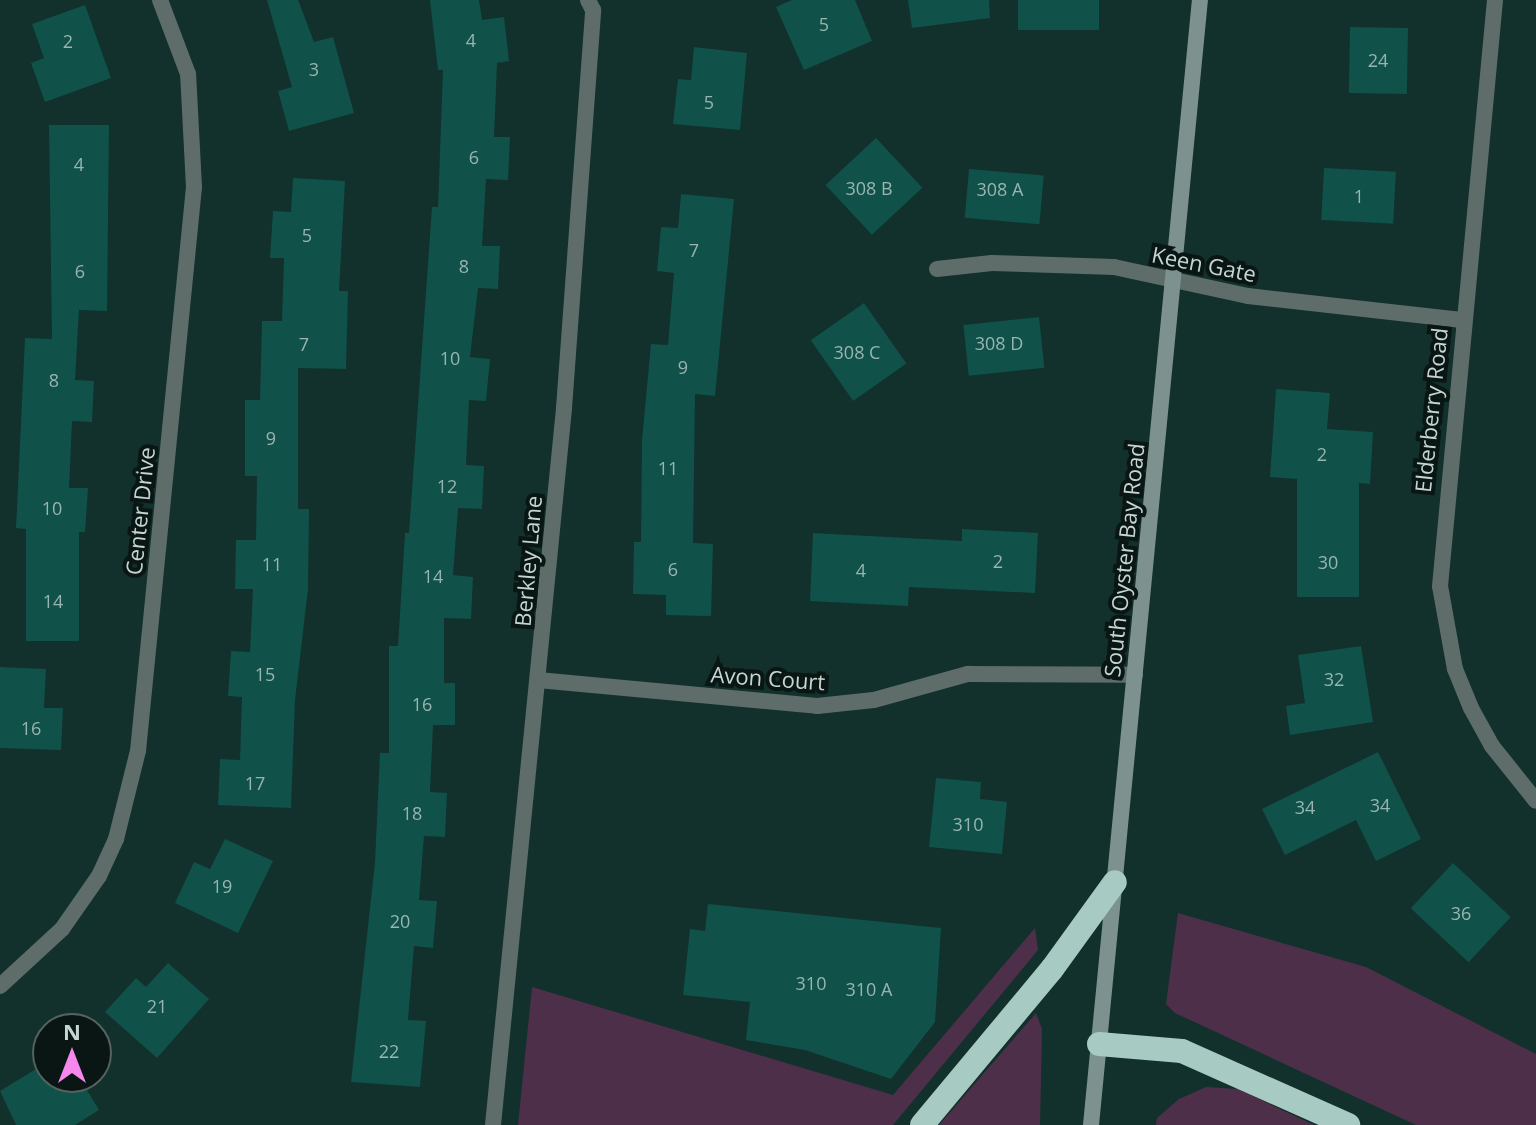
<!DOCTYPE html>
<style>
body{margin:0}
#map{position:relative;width:1536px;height:1125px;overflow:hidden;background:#12302c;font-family:"Open Sans",sans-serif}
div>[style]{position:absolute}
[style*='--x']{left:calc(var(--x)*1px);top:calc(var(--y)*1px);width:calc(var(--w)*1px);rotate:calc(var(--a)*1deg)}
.green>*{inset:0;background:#4d2f4a}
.building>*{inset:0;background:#105149;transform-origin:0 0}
.minor>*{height:16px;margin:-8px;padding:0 8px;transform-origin:8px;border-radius:8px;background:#5f6d6a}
.secondary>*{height:16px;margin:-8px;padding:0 8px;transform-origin:8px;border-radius:8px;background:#7d928e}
.motorway>*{height:24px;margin:-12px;padding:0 12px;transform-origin:12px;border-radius:12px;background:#a7cac3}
span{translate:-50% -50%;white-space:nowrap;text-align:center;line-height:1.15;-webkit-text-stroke:8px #091614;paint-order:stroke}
.number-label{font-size:18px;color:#98b5b0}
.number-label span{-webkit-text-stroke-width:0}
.street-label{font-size:22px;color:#c5d6d2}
.north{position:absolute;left:32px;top:1013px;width:80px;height:80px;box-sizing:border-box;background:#091614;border:2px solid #546360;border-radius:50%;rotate:0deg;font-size:22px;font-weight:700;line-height:32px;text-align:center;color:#c5d6d2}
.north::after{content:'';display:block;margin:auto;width:28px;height:36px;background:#f688ed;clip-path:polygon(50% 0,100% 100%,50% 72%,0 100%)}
</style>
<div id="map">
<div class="green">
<i style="clip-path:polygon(1178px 913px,1366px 967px,1536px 1054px,1536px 1125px,1416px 1125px,1175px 1013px,1166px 1004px)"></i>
<i style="clip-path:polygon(1035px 928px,1038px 950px,893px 1125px,518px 1125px,532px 987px,893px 1095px)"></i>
<i style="clip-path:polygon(1036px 1013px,1042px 1029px,1040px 1125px,939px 1125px)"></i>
<i style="clip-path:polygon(1206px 1087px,1238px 1089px,1314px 1125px,1156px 1125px,1157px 1118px,1179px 1099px)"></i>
</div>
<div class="building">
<i style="clip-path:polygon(267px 0,298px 0,314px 42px,333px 37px,354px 113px,289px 131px,278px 91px,292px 87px)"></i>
<i style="clip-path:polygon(430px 0,479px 0,482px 20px,504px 17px,509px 61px,497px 63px,494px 137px,510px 137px,508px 180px,486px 179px,482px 246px,500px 246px,498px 289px,478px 288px,470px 357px,490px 359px,486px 401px,469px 400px,466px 465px,484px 466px,482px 509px,458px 508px,453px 575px,473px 577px,471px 619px,444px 618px,444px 683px,455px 683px,455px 725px,433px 725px,430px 792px,447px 793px,445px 837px,424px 836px,419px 900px,437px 901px,433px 948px,414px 946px,408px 1020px,426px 1021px,420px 1087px,351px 1082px,375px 862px,380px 753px,389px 753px,389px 646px,398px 646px,405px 533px,409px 533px,432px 207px,438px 207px,443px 70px,438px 70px)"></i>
<i style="clip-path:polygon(792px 0,855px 0,872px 41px,804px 70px,776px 7px)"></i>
<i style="clip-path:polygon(908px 0,989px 0,990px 18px,912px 28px)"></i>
<i style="left:1018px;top:0;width:81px;height:30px"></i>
<i style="clip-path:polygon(85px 5px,111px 78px,45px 102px,31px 63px,44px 58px,32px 24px)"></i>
<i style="left:1350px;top:27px;width:58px;height:66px;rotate:1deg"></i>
<i style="clip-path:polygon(694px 47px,747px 53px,740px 130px,673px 124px,678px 79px,691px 80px)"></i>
<i style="clip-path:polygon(49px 125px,109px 125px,107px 311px,79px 310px,75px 380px,94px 381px,92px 422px,72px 421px,69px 488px,88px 488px,85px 532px,79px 532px,79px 641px,26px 641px,26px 529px,16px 528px,25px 338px,52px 339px)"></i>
<i style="left:876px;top:138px;width:68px;height:69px;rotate:47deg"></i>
<i style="left:1324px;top:168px;width:72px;height:52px;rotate:3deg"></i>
<i style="left:969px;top:169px;width:75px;height:49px;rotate:5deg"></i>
<i style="clip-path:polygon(293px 178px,345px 181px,339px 291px,348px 291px,346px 369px,298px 368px,298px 509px,309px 509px,308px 589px,295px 700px,291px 808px,218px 805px,220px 759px,240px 760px,242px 697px,228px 696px,231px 651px,250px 652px,253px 589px,235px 589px,236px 540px,256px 540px,257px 476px,245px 476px,245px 400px,260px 400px,262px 321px,282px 321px,284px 258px,270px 258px,273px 211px,291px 212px)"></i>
<i style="clip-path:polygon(681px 194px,734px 199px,715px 396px,695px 394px,693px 543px,713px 544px,711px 616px,666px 615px,666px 595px,633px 594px,634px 542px,641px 542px,642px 440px,651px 344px,668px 345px,674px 273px,657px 271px,661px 227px,678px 228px)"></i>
<i style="left:864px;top:303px;width:74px;height:65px;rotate:55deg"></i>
<i style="left:1039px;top:317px;width:51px;height:76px;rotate:84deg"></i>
<i style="clip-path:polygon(1276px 389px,1330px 393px,1327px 429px,1373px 432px,1370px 484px,1359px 483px,1359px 597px,1297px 597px,1297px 479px,1270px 477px)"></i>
<i style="clip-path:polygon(962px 529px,1038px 533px,1035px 593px,909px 587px,908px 606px,810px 601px,813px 533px,962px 541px)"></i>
<i style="clip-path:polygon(1361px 646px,1373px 722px,1290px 735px,1286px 706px,1305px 703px,1298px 655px)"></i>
<i style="clip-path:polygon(0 667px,46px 669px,44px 708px,63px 708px,61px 750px,0 748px)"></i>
<i style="clip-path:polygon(1378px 752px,1421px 839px,1376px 861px,1356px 820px,1285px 855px,1262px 809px)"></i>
<i style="clip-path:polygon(936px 778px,981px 782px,980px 799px,1007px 802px,1002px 854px,929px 847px)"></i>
<i style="clip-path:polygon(225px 839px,273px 861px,238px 933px,175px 903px,194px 862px,210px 869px)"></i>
<i style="left:1453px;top:863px;width:79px;height:62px;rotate:43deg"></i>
<i style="clip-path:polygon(708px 904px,941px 928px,935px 1022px,891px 1079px,805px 1050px,746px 1040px,750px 1002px,683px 995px,690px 929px,705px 931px)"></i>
<i style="clip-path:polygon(168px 963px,209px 999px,157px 1058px,105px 1012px,136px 978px,146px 987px)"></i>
<i style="clip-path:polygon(36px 1069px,40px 1077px,79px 1077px,99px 1110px,75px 1125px,16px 1125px,0 1091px)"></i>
</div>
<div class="minor">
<i style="--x:1495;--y:0;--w:589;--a:95.36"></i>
<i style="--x:1440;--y:586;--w:84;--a:79.8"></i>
<i style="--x:1455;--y:669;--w:42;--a:67.7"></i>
<i style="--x:1471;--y:708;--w:43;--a:61.1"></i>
<i style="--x:1492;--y:746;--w:70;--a:51.3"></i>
<i style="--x:937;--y:269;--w:55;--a:-6.2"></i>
<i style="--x:992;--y:263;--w:122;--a:1.9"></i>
<i style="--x:1114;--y:267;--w:137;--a:12.2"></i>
<i style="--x:1248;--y:296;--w:215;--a:6.4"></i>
<i style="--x:538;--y:680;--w:280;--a:5.3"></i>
<i style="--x:817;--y:706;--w:57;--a:-6"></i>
<i style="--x:874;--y:700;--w:98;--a:-15.5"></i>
<i style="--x:968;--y:674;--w:167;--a:0.3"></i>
<i style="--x:0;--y:986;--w:84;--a:-42.6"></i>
<i style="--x:62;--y:929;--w:65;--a:-55.1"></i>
<i style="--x:99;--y:876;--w:41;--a:-65.3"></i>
<i style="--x:116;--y:839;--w:91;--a:-76"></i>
<i style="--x:138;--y:751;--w:567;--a:-84.33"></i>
<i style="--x:194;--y:187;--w:113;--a:-93"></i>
<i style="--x:188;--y:74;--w:79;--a:-110.7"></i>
<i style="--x:493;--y:1125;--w:721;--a:-84.34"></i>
<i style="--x:564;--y:408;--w:399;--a:-85.8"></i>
<i style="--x:593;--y:10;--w:11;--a:-117"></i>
</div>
<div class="secondary">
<i style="--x:1091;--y:1125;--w:1130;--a:-84.47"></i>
</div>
<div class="motorway">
<i style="--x:1099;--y:1044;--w:83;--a:4.8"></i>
<i style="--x:1182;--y:1051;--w:182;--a:24"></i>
<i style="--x:922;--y:1125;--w:203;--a:-50.2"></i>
<i style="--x:1052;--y:969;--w:107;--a:-54.1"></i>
</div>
<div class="number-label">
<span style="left:824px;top:24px">5</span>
<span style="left:471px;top:40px">4</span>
<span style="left:68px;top:41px">2</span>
<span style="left:1378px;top:60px">24</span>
<span style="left:314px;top:69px">3</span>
<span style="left:709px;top:102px">5</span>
<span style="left:474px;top:157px">6</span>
<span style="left:79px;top:164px">4</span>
<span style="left:869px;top:188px">308 B</span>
<span style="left:1000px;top:189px">308 A</span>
<span style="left:1359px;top:196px">1</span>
<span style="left:307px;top:235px">5</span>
<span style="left:694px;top:250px">7</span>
<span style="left:464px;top:266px">8</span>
<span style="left:80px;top:271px">6</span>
<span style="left:999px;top:343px">308 D</span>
<span style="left:304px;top:344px">7</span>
<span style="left:857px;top:352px">308 C</span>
<span style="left:450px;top:358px">10</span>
<span style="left:683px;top:367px">9</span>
<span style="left:54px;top:380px">8</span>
<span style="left:271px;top:438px">9</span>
<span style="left:1322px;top:454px">2</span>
<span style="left:668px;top:468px">11</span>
<span style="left:447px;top:486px">12</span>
<span style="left:52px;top:508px">10</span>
<span style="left:998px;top:561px">2</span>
<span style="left:1328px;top:562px">30</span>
<span style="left:272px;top:564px">11</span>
<span style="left:673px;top:569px">6</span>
<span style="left:861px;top:570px">4</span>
<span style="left:433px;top:576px">14</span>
<span style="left:53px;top:601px">14</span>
<span style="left:265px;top:674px">15</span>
<span style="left:1334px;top:679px">32</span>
<span style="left:422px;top:704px">16</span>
<span style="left:31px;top:728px">16</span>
<span style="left:255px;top:783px">17</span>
<span style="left:1380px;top:805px">34</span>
<span style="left:1305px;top:807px">34</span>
<span style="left:412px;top:813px">18</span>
<span style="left:968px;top:824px">310</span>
<span style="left:222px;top:886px">19</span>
<span style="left:1461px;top:913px">36</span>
<span style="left:400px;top:921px">20</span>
<span style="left:811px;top:983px">310</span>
<span style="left:869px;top:989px">310 A</span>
<span style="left:157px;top:1006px">21</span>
<span style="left:389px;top:1051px">22</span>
</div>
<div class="street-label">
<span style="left:1204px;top:264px;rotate:11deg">Keen Gate</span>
<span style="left:1431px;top:410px;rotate:-84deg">Elderberry Road</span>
<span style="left:140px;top:511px;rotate:-84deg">Center Drive</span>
<span style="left:1124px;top:560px;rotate:-84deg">South Oyster Bay Road</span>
<span style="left:528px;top:561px;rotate:-85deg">Berkley Lane</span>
<span style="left:768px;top:678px;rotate:4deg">Avon Court</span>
</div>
<div class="north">N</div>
</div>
